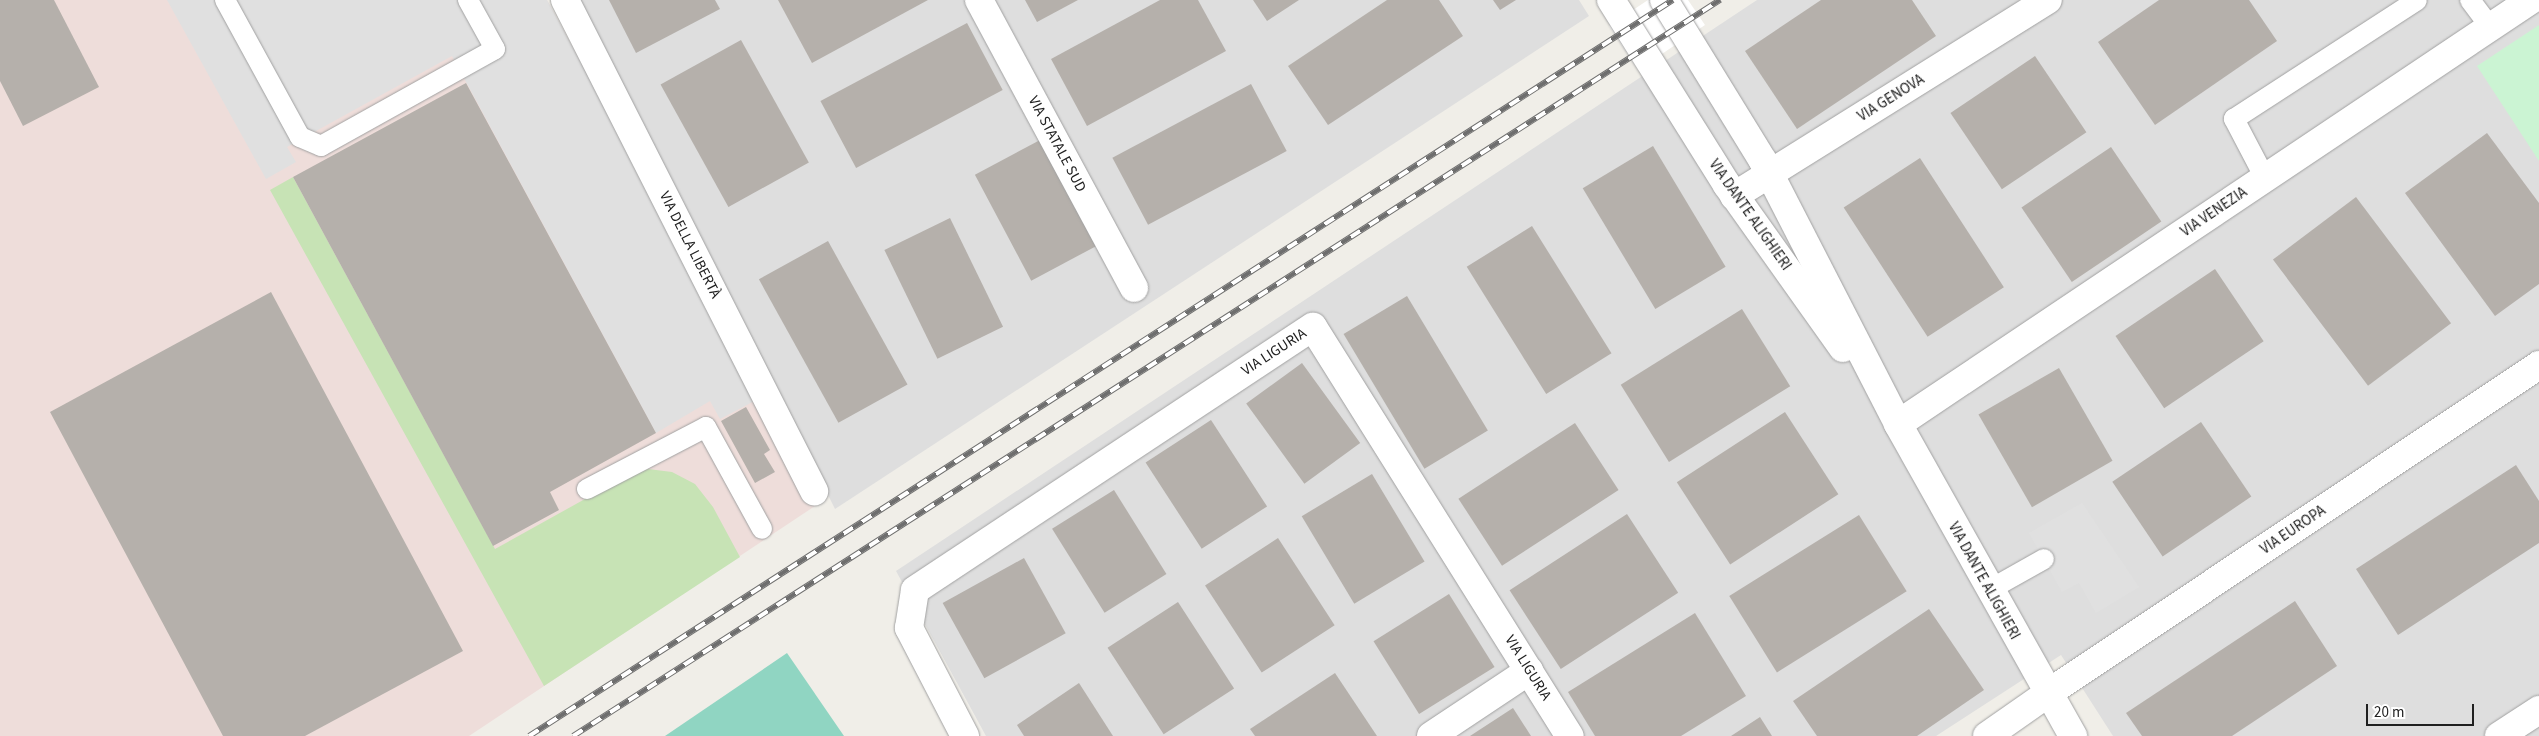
<!DOCTYPE html>
<meta charset="utf-8">
<style>
body{margin:0}
#map{position:relative;width:2539px;height:736px;overflow:hidden;background:#f0eee8;font-family:"Source Sans 3",sans-serif}
div>[style]{position:absolute}
[style*='--x']{left:calc(var(--x)*1px);top:calc(var(--y)*1px);width:calc(var(--w)*1px);rotate:calc(var(--a)*1deg)}
.residential>*{inset:0;background:#dedede}
.commercial>*{inset:0;background:#eeddda}
.grass>*{inset:0;background:#c7e3b5}
.park>*{inset:0;background:#cbf4d3}
.pitch>*{inset:0;background:#90d5c2}
.parking>*{inset:0;background:#e0e0e0}
.pier>*{inset:0;background:#fff}
.building>*{inset:0;background:#b5b0ab;transform-origin:0 0}
.roads{filter:drop-shadow(0 0 1px #a1a1a1) drop-shadow(0 0 1px #a1a1a1)}
.service>*{height:20px;margin:-10px;padding:0 10px;transform-origin:10px;border-radius:10px;background:#fff}
.minor>*{height:28px;margin:-14px;padding:0 14px;transform-origin:14px;border-radius:14px;background:#fff}
.tertiary>*{height:28px;margin:-14px;padding:0 14px;transform-origin:14px;border-radius:14px;background:#fff}
.rail>*{height:5.5px;margin-top:-2.75px;transform-origin:0;background:repeating-linear-gradient(90deg,#fff 0 11px,#6e6e6e 0 22px);box-sizing:border-box;border-block:1px solid #6e6e6e}
span{translate:-50% -50%;white-space:nowrap;text-align:center;line-height:1.15;-webkit-text-stroke:4px #fff;paint-order:stroke}
.street-label{font-size:15px;color:#202020}
.scale{position:absolute;left:2366px;top:704px;width:108px;height:22px;box-sizing:border-box;border:2px solid #202020;border-top:0;padding-left:6px;font-size:15px;line-height:18px;white-space:nowrap;color:#202020;-webkit-text-stroke:4px #fff;paint-order:stroke}
</style>
<div id="map">
<div class="residential">
<i style="clip-path:polygon(579px 0,1579px 0,1589px 16px,835px 509px)"></i>
<i style="clip-path:polygon(1757px 0,2539px 0,2539px 736px,2113px 736px,2061px 655px,1936px 736px,986px 736px,896px 571px)"></i>
</div>
<div class="commercial">
<i style="clip-path:polygon(0 0,547px 0,762px 397px,815px 506px,469px 736px,0 736px)"></i>
</div>
<div class="grass">
<i style="clip-path:polygon(293px 177px,495px 549px,621px 479px,648px 469px,672px 472px,695px 484px,713px 507px,740px 557px,544px 686px,270px 190px)"></i>
</div>
<div class="park">
<i style="clip-path:polygon(2539px 25px,2539px 161px,2477px 66px)"></i>
</div>
<div class="pitch">
<i style="clip-path:polygon(787px 653px,844px 736px,665px 736px)"></i>
</div>
<div class="parking">
<i style="clip-path:polygon(167px 0,547px 0,762px 397px,720px 419px,710px 401px,656px 433px,452px 56px,287px 147px,296px 162px,266px 179px)"></i>
<i style="clip-path:polygon(2082px 503px,2139px 587px,2096px 613px,2079px 583px,2062px 592px,2029px 533px)"></i>
</div>
<div class="pier">
<i style="clip-path:polygon(1648px 0,1688px 0,1705px 25px,1638px 70px,1609px 26px)"></i>
</div>
<div class="building">
<i style="clip-path:polygon(0 0,54px 0,99px 87px,23px 126px,0 81px)"></i>
<i style="clip-path:polygon(609px 0,715px 0,720px 9px,636px 53px)"></i>
<i style="clip-path:polygon(778px 0,928px 0,812px 63px)"></i>
<i style="clip-path:polygon(1025px 0,1078px 0,1037px 22px)"></i>
<i style="clip-path:polygon(1160px 0,1198px 0,1226px 51px,1087px 126px,1051px 59px)"></i>
<i style="clip-path:polygon(1253px 0,1299px 0,1267px 21px)"></i>
<i style="clip-path:polygon(1387px 0,1439px 0,1463px 36px,1328px 125px,1288px 66px)"></i>
<i style="clip-path:polygon(1493px 0,1516px 0,1500px 10px)"></i>
<i style="clip-path:polygon(1821px 0,1912px 0,1936px 36px,1797px 129px,1745px 51px)"></i>
<i style="clip-path:polygon(2159px 0,2249px 0,2277px 41px,2155px 125px,2098px 42px)"></i>
<i style="left:967px;top:23px;width:76px;height:166px;rotate:62deg"></i>
<i style="left:741px;top:40px;width:140px;height:92px;rotate:61deg"></i>
<i style="left:2035px;top:56px;width:92px;height:102px;rotate:56deg"></i>
<i style="clip-path:polygon(466px 83px,656px 433px,550px 492px,559px 510px,493px 546px,293px 177px)"></i>
<i style="left:1251px;top:84px;width:76px;height:157px;rotate:62deg"></i>
<i style="clip-path:polygon(2487px 133px,2539px 203px,2539px 284px,2495px 316px,2405px 193px)"></i>
<i style="left:1042px;top:139px;width:120px;height:76px;rotate:62deg"></i>
<i style="left:1653px;top:146px;width:141px;height:82px;rotate:59deg"></i>
<i style="left:2111px;top:147px;width:90px;height:108px;rotate:56deg"></i>
<i style="left:1920px;top:158px;width:154px;height:91px;rotate:57deg"></i>
<i style="left:2356px;top:197px;width:158px;height:104px;rotate:53deg"></i>
<i style="left:950px;top:218px;width:121px;height:73px;rotate:64deg"></i>
<i style="left:1532px;top:226px;width:150px;height:77px;rotate:58deg"></i>
<i style="left:828px;top:241px;width:164px;height:79px;rotate:61deg"></i>
<i style="left:2215px;top:269px;width:87px;height:120px;rotate:56deg"></i>
<i style="clip-path:polygon(271px 292px,463px 651px,305px 736px,223px 736px,50px 412px)"></i>
<i style="left:1407px;top:296px;width:157px;height:74px;rotate:59deg"></i>
<i style="left:1742px;top:309px;width:91px;height:143px;rotate:58deg"></i>
<i style="left:1302px;top:363px;width:99px;height:69px;rotate:54deg"></i>
<i style="left:2059px;top:368px;width:107px;height:93px;rotate:60deg"></i>
<i style="clip-path:polygon(746px 407px,770px 450px,764px 454px,775px 472px,755px 483px,721px 421px)"></i>
<i style="left:1785px;top:412px;width:98px;height:129px;rotate:57deg"></i>
<i style="left:1211px;top:420px;width:103px;height:78px;rotate:57deg"></i>
<i style="left:2201px;top:422px;width:90px;height:107px;rotate:56deg"></i>
<i style="left:1575px;top:423px;width:80px;height:139px;rotate:57deg"></i>
<i style="clip-path:polygon(2516px 465px,2539px 501px,2539px 543px,2398px 635px,2356px 569px)"></i>
<i style="left:1372px;top:474px;width:102px;height:82px;rotate:59deg"></i>
<i style="left:1114px;top:490px;width:99px;height:73px;rotate:58deg"></i>
<i style="left:1627px;top:514px;width:94px;height:140px;rotate:57deg"></i>
<i style="left:1859px;top:515px;width:90px;height:153px;rotate:58deg"></i>
<i style="left:1278px;top:538px;width:104px;height:87px;rotate:57deg"></i>
<i style="left:1024px;top:558px;width:86px;height:93px;rotate:61deg"></i>
<i style="left:1449px;top:594px;width:86px;height:89px;rotate:58deg"></i>
<i style="clip-path:polygon(2295px 601px,2337px 666px,2232px 736px,2142px 736px,2126px 713px)"></i>
<i style="left:1178px;top:602px;width:103px;height:84px;rotate:57deg"></i>
<i style="clip-path:polygon(1929px 609px,1984px 690px,1917px 736px,1817px 736px,1793px 701px)"></i>
<i style="clip-path:polygon(1695px 613px,1746px 696px,1681px 736px,1595px 736px,1568px 692px)"></i>
<i style="clip-path:polygon(1335px 673px,1377px 736px,1255px 736px,1250px 729px)"></i>
<i style="clip-path:polygon(1079px 683px,1113px 736px,1024px 736px,1017px 725px)"></i>
<i style="clip-path:polygon(1513px 708px,1531px 736px,1470px 736px)"></i>
<i style="clip-path:polygon(1760px 717px,1772px 736px,1731px 736px)"></i>
</div>
<div class="roads">
<div class="service">
<i style="--x:225;--y:0;--w:156;--a:61.3"></i>
<i style="--x:300;--y:137;--w:23;--a:23"></i>
<i style="--x:321;--y:146;--w:199;--a:-29.1"></i>
<i style="--x:495;--y:49;--w:56;--a:-118.9"></i>
<i style="--x:2470;--y:0;--w:34;--a:53"></i>
<i style="--x:2265;--y:178;--w:67;--a:-117.7"></i>
<i style="--x:2234;--y:119;--w:218;--a:-33"></i>
<i style="--x:587;--y:489;--w:134;--a:-27.5"></i>
<i style="--x:706;--y:427;--w:116;--a:61.2"></i>
<i style="--x:1989;--y:590;--w:63;--a:-29.4"></i>
</div>
<div class="minor">
<i style="--x:565;--y:0;--w:551;--a:63.11"></i>
<i style="--x:979;--y:0;--w:327;--a:61.7"></i>
<i style="--x:1611;--y:0;--w:218;--a:57.9"></i>
<i style="--x:1727;--y:185;--w:200;--a:54.6"></i>
<i style="--x:1664;--y:0;--w:189;--a:58.4"></i>
<i style="--x:1763;--y:161;--w:296;--a:62.8"></i>
<i style="--x:1898;--y:424;--w:358;--a:60.7"></i>
<i style="--x:1734;--y:196;--w:370;--a:-32"></i>
<i style="--x:1898;--y:424;--w:762;--a:-33.82"></i>
<i style="--x:2047;--y:694;--w:592;--a:-33.77"></i>
<i style="--x:965;--y:736;--w:122;--a:-117.4"></i>
<i style="--x:909;--y:628;--w:38;--a:-81"></i>
<i style="--x:915;--y:590;--w:477;--a:-33.5"></i>
<i style="--x:1313;--y:327;--w:483;--a:57.9"></i>
<i style="--x:1431;--y:736;--w:118;--a:-33.6"></i>
<i style="--x:2499;--y:736;--w:48;--a:-33"></i>
</div>
<div class="tertiary">
<i style="--x:1987;--y:736;--w:73;--a:-35"></i>
</div>
</div>
<div class="rail">
<i style="--x:529;--y:736;--w:1360;--a:-32.76"></i>
<i style="--x:573;--y:736;--w:1363;--a:-32.69"></i>
</div>
<div class="street-label">
<span style="left:1891px;top:98px;rotate:-32deg">VIA GENOVA</span>
<span style="left:1057px;top:144px;rotate:62deg">VIA STATALE SUD</span>
<span style="left:2214px;top:212px;rotate:-34deg">VIA VENEZIA</span>
<span style="left:1750px;top:215px;rotate:55deg">VIA DANTE ALIGHIERI</span>
<span style="left:690px;top:245px;rotate:63deg">VIA DELLA LIBERTÀ</span>
<span style="left:1274px;top:352px;rotate:-33deg">VIA LIGURIA</span>
<span style="left:2293px;top:530px;rotate:-34deg">VIA EUROPA</span>
<span style="left:1984px;top:581px;rotate:61deg">VIA DANTE ALIGHIERI</span>
<span style="left:1528px;top:668px;rotate:58deg">VIA LIGURIA</span>
</div>
<div class="scale">20 m</div>
</div>
